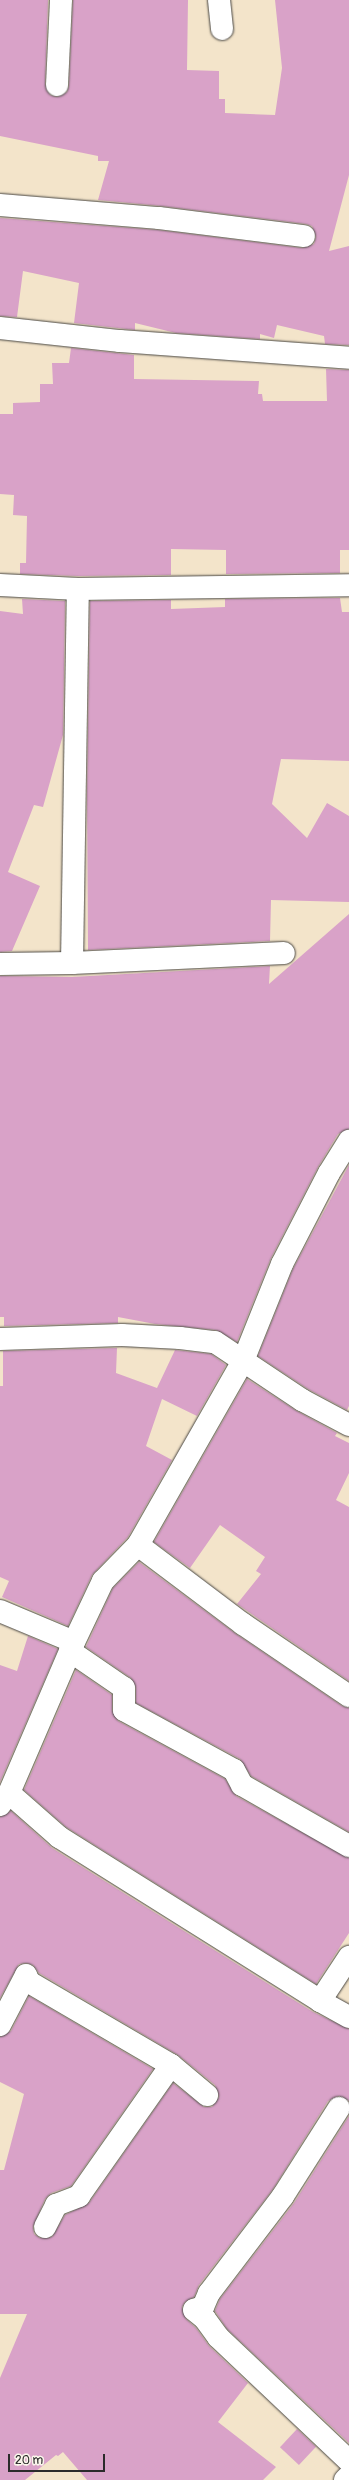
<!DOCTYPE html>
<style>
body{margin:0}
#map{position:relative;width:349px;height:2480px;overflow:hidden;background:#f3e4ca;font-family:Pangolin,sans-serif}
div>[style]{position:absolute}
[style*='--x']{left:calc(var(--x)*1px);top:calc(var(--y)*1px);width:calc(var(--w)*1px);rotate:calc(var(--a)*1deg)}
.building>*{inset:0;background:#d9a2c8;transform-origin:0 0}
.roads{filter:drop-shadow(0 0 1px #494743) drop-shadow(0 0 1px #494743)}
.minor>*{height:22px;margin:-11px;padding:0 11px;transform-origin:11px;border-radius:11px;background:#fff}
span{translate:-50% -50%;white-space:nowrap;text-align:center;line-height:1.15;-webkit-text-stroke:4px #fbf7ec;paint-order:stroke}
.scale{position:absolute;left:8px;top:2454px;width:97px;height:18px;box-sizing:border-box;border:2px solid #2b2b2b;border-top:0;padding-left:5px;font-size:12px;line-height:14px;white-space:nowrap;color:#2b2b2b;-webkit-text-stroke:3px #fbf7ec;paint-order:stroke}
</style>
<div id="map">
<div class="building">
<i style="clip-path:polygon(0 0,48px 0,45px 84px,50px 95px,57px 97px,67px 92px,69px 86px,73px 0,188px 0,187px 70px,219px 71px,219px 99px,225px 99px,225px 113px,275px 115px,282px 68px,275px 0,349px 0,349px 175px,329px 251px,349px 246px,349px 345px,325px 344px,324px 336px,277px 325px,274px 338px,260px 334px,260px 339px,176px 333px,135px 323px,135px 330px,74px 323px,79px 283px,23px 271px,17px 317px,0 316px,0 218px,158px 230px,302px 248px,314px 244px,316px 237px,312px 226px,306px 224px,161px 206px,98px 200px,109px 161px,98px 161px,98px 156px,0 136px)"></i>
<i style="clip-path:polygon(71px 348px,134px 355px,134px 379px,259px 381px,258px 394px,262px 394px,263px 401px,327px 401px,326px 369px,349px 370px,349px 550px,340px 550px,340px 573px,226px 574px,226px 550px,171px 549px,171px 575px,78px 576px,20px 574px,20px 563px,26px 563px,27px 516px,13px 515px,14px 495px,0 494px,0 414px,13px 414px,13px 403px,40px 402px,40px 384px,53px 384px,52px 363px,69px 363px)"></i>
<i style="clip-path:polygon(340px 598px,342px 612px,349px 612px,349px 761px,281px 759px,272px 804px,307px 838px,327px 803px,349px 816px,349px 902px,271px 900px,270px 941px,88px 950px,87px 793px,90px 601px,171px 600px,171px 609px,225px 607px,225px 599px)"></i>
<i style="clip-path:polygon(22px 599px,65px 601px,63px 735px,43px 807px,34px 805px,8px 872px,40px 886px,12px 951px,0 952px,0 611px,23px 614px)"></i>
<i style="clip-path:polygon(349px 914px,349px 1129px,338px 1134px,318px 1167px,271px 1258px,237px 1342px,216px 1330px,155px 1324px,118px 1317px,118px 1323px,4px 1326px,4px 1317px,0 1317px,0 976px,72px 977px,270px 966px,269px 984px)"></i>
<i style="clip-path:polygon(349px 1165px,349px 1406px,347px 1410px,308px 1389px,258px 1356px,293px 1269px)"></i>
<i style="clip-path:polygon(117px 1348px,116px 1373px,157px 1388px,175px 1350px,211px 1354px,226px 1365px,197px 1416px,162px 1399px,146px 1446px,172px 1460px,128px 1537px,92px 1575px,68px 1626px,2px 1597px,9px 1581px,0 1577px,0 1386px,3px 1386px,3px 1351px)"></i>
<i style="clip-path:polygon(247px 1379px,295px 1410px,337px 1433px,335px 1436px,349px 1443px,349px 1473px,336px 1500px,349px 1507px,349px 1681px,237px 1604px,261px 1574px,256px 1571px,265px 1557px,220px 1525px,190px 1568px,154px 1542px)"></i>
<i style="clip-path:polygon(139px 1562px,236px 1634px,342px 1706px,349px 1708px,349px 1832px,251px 1776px,240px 1759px,136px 1703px,136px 1688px,131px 1678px,86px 1647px,113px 1588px)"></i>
<i style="clip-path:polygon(28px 1636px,58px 1649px,0 1782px,0 1665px,17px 1671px)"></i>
<i style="clip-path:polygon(76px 1670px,112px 1695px,112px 1710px,118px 1721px,225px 1779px,236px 1796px,349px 1858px,349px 1933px,316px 1984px,66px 1827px,24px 1790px)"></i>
<i style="clip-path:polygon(11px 1811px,52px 1848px,313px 2012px,349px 2029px,349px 2101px,339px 2096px,328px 2101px,273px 2189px,199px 2285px,194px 2297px,185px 2302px,182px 2307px,186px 2319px,196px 2328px,209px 2346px,248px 2383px,218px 2422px,276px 2467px,263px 2480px,87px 2480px,63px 2452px,58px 2456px,56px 2455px,25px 2480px,0 2480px,0 2378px,27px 2314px,0 2314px,0 2170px,4px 2170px,24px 2094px,0 2082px,0 2037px,11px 2031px,29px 1996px,153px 2069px,71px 2186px,51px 2193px,45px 2199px,33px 2227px,34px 2234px,40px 2238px,52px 2237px,65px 2215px,89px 2203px,173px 2083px,204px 2107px,212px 2107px,219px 2097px,215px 2085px,178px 2055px,39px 1973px,33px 1965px,26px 1963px,19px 1964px,0 1998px,0 1817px)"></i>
<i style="clip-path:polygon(349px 2116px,349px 2443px,227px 2329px,215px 2311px,220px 2299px,294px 2203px)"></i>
<i style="left:297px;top:2429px;width:26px;height:25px;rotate:43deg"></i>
</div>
<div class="roads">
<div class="minor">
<i style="--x:219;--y:0;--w:29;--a:84"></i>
<i style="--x:57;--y:85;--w:85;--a:-87.3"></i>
<i style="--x:0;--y:205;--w:160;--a:4.7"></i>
<i style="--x:159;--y:218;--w:146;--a:7.1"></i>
<i style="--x:0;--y:328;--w:121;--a:6.2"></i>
<i style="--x:120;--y:341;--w:230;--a:4.2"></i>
<i style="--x:0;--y:585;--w:78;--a:2.9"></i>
<i style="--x:78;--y:589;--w:271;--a:-0.8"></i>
<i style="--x:72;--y:963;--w:374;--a:-89.1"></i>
<i style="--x:0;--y:964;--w:72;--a:-0.8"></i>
<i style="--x:72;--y:963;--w:212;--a:-2.7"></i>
<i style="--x:0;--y:1339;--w:122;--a:-1.9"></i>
<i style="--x:122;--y:1335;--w:58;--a:3"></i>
<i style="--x:180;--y:1338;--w:35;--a:7"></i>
<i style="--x:215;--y:1342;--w:105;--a:33.7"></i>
<i style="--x:302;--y:1400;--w:53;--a:28"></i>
<i style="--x:138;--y:1545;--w:131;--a:37"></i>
<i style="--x:243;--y:1624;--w:128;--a:34.2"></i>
<i style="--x:0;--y:1611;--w:80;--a:22.7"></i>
<i style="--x:70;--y:1651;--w:65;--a:34.4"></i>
<i style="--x:124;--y:1688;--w:22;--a:90"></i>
<i style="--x:124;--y:1710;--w:125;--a:28.6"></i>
<i style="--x:234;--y:1770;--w:17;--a:62"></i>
<i style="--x:242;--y:1785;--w:123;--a:29.7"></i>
<i style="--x:9;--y:1793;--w:67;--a:41.3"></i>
<i style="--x:59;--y:1837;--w:308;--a:32.1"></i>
<i style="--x:320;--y:2001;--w:33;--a:29"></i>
<i style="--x:0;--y:1805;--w:15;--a:-53"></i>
<i style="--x:9;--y:1793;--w:164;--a:-66.7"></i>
<i style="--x:74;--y:1642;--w:68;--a:-64.6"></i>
<i style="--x:103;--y:1581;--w:50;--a:-45.8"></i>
<i style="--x:138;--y:1545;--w:212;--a:-60.3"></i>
<i style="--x:243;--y:1361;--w:105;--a:-68.1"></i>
<i style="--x:282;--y:1264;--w:102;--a:-62.7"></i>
<i style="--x:329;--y:1173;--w:38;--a:-58"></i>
<i style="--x:320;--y:2001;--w:53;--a:-56.6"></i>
<i style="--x:0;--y:2025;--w:56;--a:-62.5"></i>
<i style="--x:26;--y:1975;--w:8;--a:67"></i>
<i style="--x:29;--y:1982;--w:164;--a:30.3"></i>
<i style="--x:171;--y:2065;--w:47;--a:39.8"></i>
<i style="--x:339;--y:2108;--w:104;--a:122.5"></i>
<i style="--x:283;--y:2196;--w:122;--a:127.3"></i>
<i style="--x:209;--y:2293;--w:15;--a:113"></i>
<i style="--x:203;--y:2307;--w:9;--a:162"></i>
<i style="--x:194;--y:2310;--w:14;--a:39"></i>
<i style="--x:205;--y:2319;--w:22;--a:54"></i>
<i style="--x:218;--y:2337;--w:180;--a:43.4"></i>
<i style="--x:45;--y:2227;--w:25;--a:-63"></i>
<i style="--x:56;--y:2205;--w:25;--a:-21"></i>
<i style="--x:79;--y:2196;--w:160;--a:-54.9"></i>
<i style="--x:345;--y:2480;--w:6;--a:-45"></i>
</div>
</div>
<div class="scale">20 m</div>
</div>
